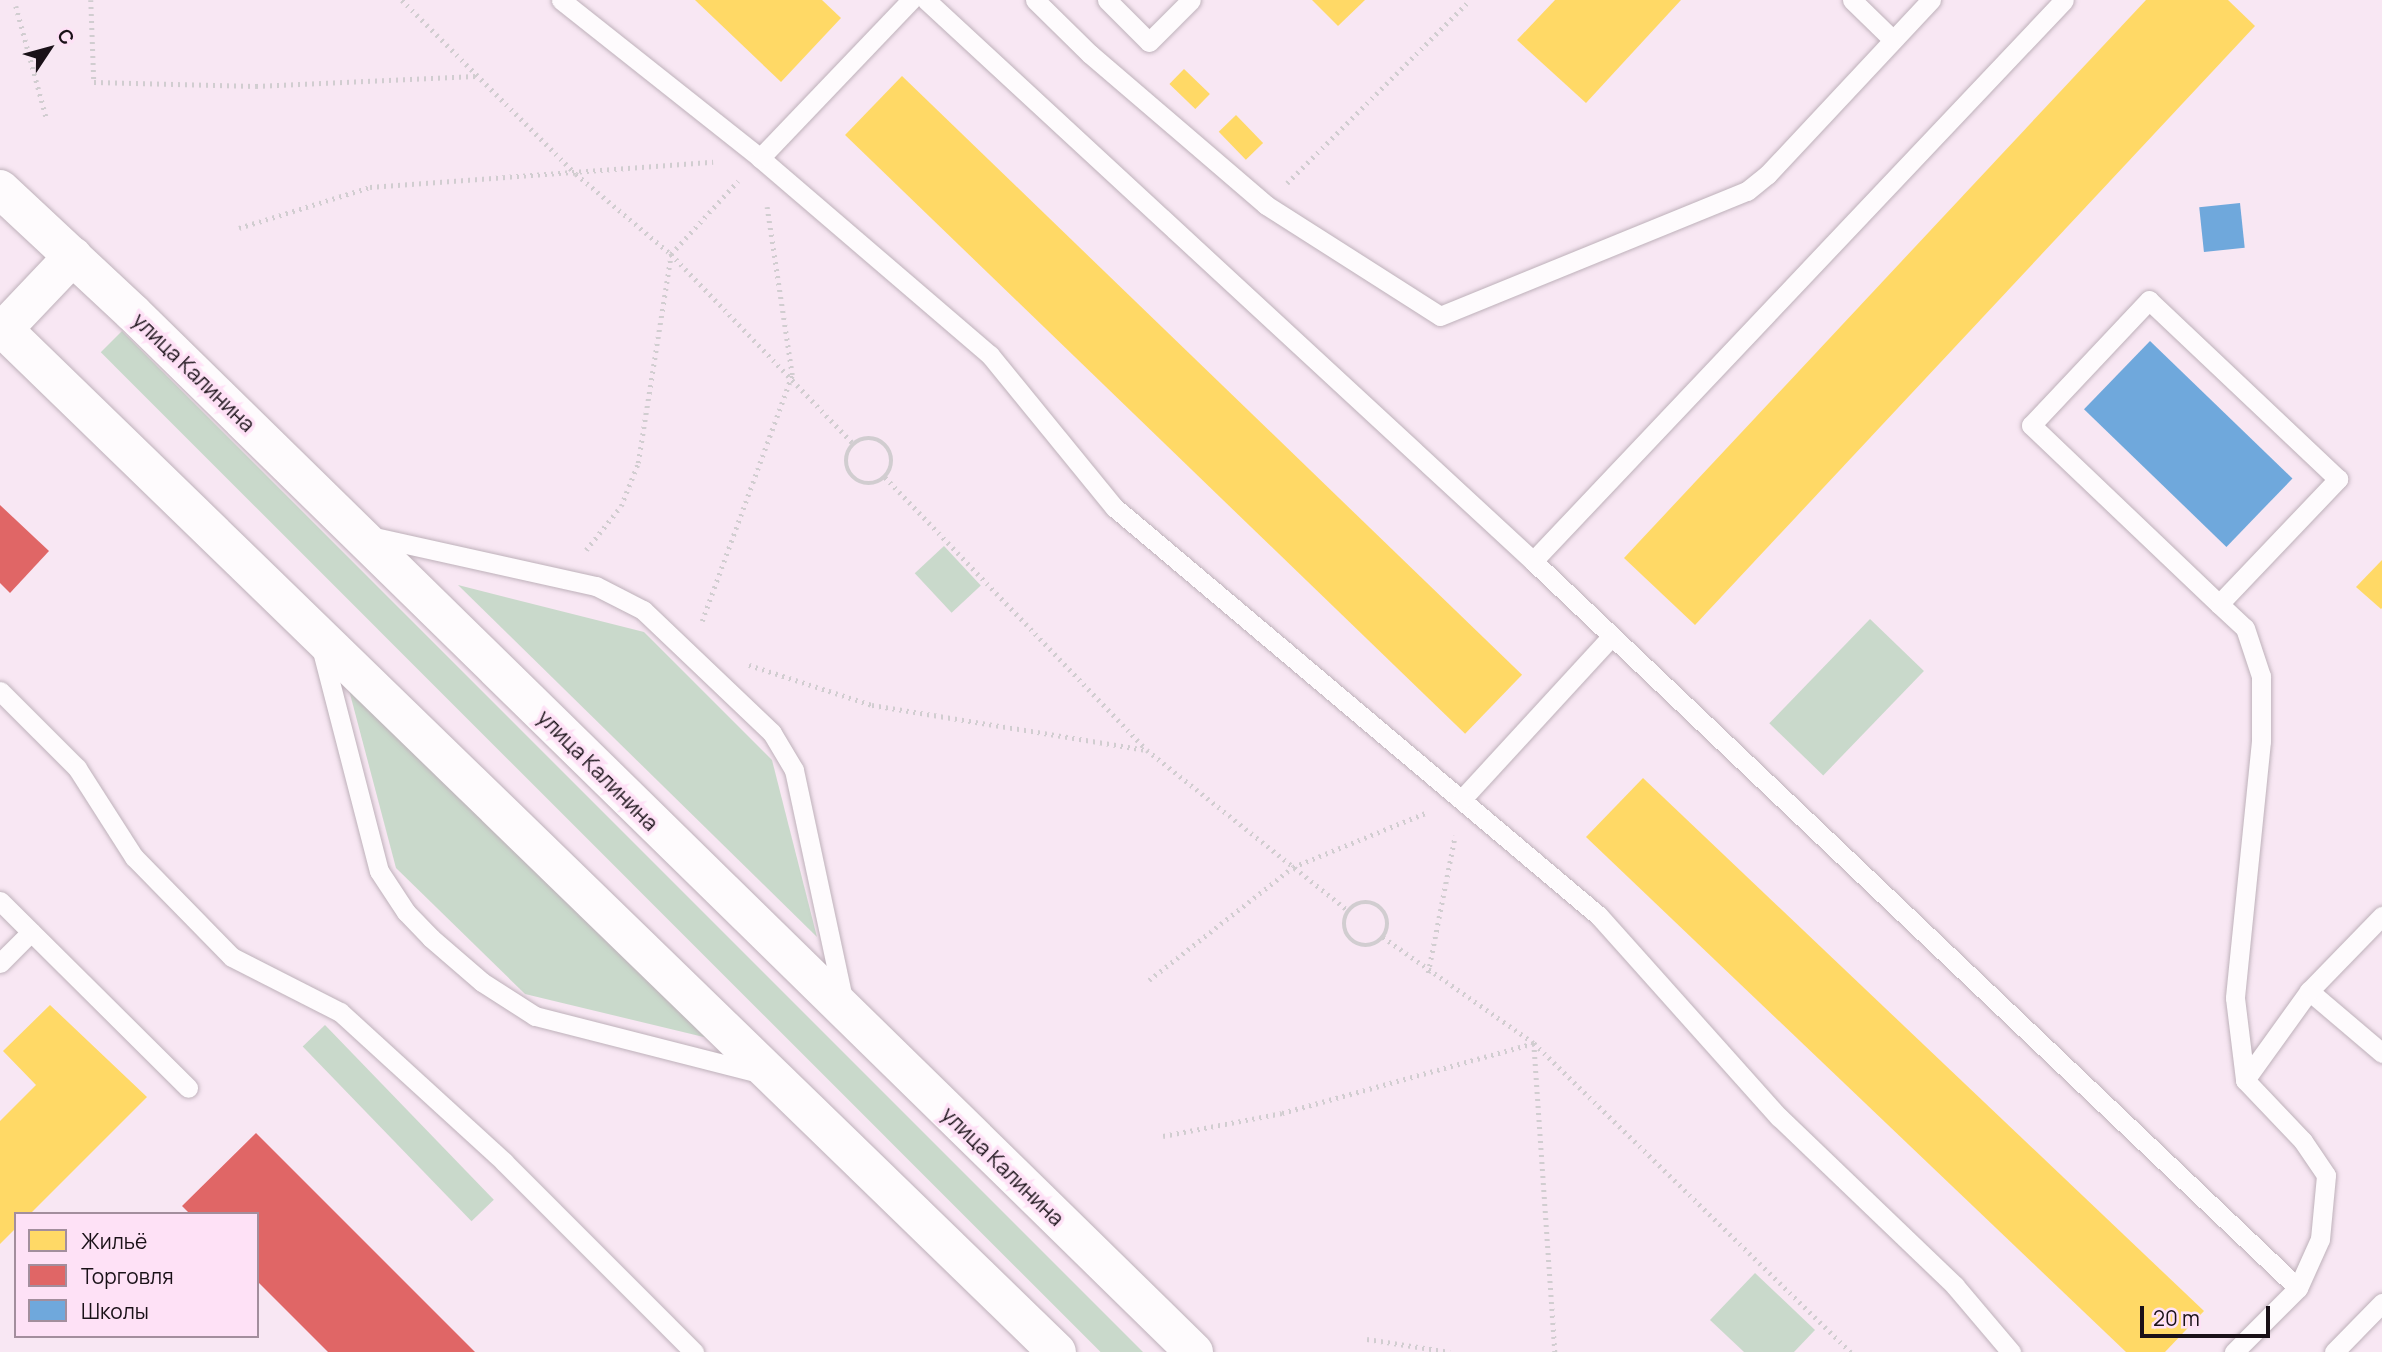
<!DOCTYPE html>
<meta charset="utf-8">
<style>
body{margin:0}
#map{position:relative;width:2382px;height:1352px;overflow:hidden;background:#f8e7f3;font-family:Manrope,sans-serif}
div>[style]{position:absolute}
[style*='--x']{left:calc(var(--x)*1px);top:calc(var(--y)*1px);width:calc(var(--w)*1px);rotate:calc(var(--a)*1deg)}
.green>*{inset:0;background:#c9d9cb;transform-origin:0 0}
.homes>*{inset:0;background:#ffd966;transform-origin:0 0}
.shops>*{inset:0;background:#e06666}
.schools>*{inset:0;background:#6fa8dc;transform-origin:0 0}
.path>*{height:4.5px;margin-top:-2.25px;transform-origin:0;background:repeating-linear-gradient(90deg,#d1cdd0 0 2px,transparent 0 7px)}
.path>.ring{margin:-2.25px;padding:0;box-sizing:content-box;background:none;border:4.5px solid #d1cdd0;border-radius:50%}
.roads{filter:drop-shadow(0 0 2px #beb1ba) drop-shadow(0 0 2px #beb1ba)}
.lane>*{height:19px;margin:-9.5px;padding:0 9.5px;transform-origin:9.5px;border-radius:9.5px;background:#fefbfd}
.street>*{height:38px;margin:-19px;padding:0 19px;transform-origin:19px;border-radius:19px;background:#fefbfd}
.secondary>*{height:38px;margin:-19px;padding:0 19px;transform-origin:19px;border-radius:19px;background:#fefbfd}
span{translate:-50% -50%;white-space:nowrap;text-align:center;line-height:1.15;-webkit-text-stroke:7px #fee1f6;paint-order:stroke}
.street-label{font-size:21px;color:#1a1118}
.legend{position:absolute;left:14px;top:1212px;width:245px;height:126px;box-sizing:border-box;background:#fee1f6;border:2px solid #a38e9d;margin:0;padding:9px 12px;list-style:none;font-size:21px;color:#1a1118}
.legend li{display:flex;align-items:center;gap:14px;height:35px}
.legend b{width:35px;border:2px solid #a38e9d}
.north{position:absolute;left:14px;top:14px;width:70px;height:70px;-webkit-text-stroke:5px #fee1f6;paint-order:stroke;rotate:54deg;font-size:19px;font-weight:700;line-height:28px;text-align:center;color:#1a1118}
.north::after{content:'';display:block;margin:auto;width:24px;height:32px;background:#1a1118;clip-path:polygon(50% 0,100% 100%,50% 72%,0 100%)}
.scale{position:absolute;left:2140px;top:1306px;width:130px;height:32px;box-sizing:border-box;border:4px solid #1a1118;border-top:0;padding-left:9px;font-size:21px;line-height:24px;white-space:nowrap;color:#1a1118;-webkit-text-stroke:5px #fee1f6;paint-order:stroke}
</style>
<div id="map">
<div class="green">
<i style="left:122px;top:331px;width:1454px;height:30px;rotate:45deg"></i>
<i style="left:944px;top:546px;width:54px;height:40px;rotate:47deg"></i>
<i style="clip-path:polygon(458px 585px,644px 632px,772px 760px,817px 937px)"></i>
<i style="left:1870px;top:619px;width:75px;height:145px;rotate:44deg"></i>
<i style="clip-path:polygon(349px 690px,712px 1039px,525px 994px,396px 868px)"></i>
<i style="left:325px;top:1025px;width:243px;height:31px;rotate:46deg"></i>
<i style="clip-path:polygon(1755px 1273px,1815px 1330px,1794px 1352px,1744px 1352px,1710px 1320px)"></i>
</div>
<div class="homes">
<i style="clip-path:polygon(695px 0,822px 0,841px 18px,781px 82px)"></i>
<i style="clip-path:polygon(1312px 0,1365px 0,1338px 26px)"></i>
<i style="clip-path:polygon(1555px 0,1681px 0,1586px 103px,1517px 40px)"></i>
<i style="clip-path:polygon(2146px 0,2228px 0,2255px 26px,1695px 625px,1624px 558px)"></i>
<i style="left:1184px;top:69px;width:36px;height:21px;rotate:44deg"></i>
<i style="left:902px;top:76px;width:862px;height:82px;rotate:44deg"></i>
<i style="left:1236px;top:115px;width:39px;height:24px;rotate:46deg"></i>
<i style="clip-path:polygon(2382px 560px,2382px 608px,2381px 609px,2356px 587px)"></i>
<i style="clip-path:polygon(1643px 778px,2204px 1311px,2165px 1352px,2126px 1352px,1586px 837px)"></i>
<i style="clip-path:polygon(50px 1005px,147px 1097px,30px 1214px,16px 1214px,16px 1228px,0 1244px,0 1121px,36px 1085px,3px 1051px)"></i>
</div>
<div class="shops">
<i style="clip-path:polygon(0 505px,49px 551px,10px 593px,0 583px)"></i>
<i style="clip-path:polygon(256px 1133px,475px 1352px,328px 1352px,257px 1281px,257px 1214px,190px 1214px,182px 1206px)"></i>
</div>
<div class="schools">
<i style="left:2240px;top:203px;width:45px;height:41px;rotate:84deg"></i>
<i style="left:2150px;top:341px;width:198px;height:95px;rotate:44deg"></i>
</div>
<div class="path">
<i style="--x:91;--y:0;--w:82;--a:87.9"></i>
<i style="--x:94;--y:82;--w:162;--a:1.4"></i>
<i style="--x:256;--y:86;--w:220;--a:-2.6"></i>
<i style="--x:402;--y:0;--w:246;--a:45"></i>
<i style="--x:576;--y:174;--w:124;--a:40.1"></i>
<i style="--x:671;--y:254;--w:264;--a:46.1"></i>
<i style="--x:16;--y:6;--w:118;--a:74.8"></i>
<i style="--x:1287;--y:183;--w:259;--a:-45"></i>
<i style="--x:239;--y:228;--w:137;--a:-17.4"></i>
<i style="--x:370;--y:187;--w:344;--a:-4.2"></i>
<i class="ring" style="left:846px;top:438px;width:41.5px;height:41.5px"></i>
<i style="--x:885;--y:477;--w:378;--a:46.2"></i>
<i style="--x:1147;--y:750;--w:258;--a:38.6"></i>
<i style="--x:586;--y:550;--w:56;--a:-51.5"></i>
<i style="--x:621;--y:506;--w:46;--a:-68.4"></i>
<i style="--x:638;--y:463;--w:212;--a:-81"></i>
<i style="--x:671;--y:254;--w:99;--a:-47.5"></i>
<i style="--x:702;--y:621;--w:262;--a:-69.9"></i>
<i style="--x:792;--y:375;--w:170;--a:-98.5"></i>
<i style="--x:749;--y:665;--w:129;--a:18"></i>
<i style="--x:872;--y:705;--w:278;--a:9.3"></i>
<i class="ring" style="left:1344px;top:902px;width:39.5px;height:39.5px"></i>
<i style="--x:1383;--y:937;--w:184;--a:35.1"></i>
<i style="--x:1534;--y:1043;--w:443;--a:44.3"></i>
<i style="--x:1428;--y:973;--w:140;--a:-78.9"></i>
<i style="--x:1149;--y:980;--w:183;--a:-38.1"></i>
<i style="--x:1293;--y:867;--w:146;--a:-22.2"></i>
<i style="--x:1163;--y:1136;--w:121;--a:-10.9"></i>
<i style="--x:1282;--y:1113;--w:262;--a:-15.5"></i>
<i style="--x:1534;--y:1043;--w:310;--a:86.1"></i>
<i style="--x:1367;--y:1339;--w:84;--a:8.9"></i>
</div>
<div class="roads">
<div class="lane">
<i style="--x:561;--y:0;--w:254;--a:38.4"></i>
<i style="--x:760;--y:158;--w:303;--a:40.6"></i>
<i style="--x:990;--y:355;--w:196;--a:50.8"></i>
<i style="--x:1114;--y:507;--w:634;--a:40.14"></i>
<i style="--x:1599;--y:916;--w:270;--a:48.2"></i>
<i style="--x:1779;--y:1117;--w:244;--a:43.8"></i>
<i style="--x:1955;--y:1286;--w:87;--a:49.7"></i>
<i style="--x:926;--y:0;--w:827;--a:42.74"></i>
<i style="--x:1533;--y:561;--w:1055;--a:43.54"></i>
<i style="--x:2298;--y:1288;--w:91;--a:135"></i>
<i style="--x:1035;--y:0;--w:77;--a:44.5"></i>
<i style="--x:1090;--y:54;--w:232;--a:40.6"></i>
<i style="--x:1266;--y:205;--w:206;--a:32.5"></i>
<i style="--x:1440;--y:316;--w:331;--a:-22.2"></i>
<i style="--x:1747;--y:191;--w:26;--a:-39"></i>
<i style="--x:1767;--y:175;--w:240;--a:-46.9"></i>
<i style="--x:1107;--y:0;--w:59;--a:45"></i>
<i style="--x:1149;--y:42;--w:59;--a:-45"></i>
<i style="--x:1852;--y:0;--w:57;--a:44.3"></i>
<i style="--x:760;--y:158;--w:219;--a:-46.3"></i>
<i style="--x:370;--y:536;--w:231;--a:12.5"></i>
<i style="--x:596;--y:586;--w:53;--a:27.1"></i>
<i style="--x:643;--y:610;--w:178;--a:43.6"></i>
<i style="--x:772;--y:733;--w:43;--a:59.3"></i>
<i style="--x:794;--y:770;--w:238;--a:77.9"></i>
<i style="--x:1533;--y:561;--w:772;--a:-46.57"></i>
<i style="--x:2219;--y:604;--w:173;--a:-46.4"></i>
<i style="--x:2338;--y:479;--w:260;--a:-136.6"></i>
<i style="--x:2149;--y:300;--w:172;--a:133.3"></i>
<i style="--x:2031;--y:425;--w:260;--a:43.6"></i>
<i style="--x:2219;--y:604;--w:35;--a:43"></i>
<i style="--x:2245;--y:628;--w:51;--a:71.6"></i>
<i style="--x:2261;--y:676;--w:65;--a:90"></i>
<i style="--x:2261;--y:741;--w:258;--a:95.8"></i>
<i style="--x:2235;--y:998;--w:83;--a:83"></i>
<i style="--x:321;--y:647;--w:231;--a:75.5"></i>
<i style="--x:379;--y:871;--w:49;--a:56.6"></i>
<i style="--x:406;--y:912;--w:36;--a:46"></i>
<i style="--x:431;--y:938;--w:67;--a:40.8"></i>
<i style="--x:482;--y:982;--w:63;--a:32.7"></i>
<i style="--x:535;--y:1016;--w:231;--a:14.3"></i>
<i style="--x:0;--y:691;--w:109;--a:45"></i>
<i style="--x:77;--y:768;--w:106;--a:57.4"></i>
<i style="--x:134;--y:857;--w:140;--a:45.6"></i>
<i style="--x:232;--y:957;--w:121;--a:27"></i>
<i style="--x:340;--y:1012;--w:222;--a:42.4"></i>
<i style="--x:504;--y:1162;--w:269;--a:45"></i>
<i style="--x:1462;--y:799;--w:219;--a:-47.4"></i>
<i style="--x:0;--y:901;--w:265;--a:44.8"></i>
<i style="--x:0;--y:963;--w:44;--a:-45"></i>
<i style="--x:2309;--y:991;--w:96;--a:40.3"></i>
<i style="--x:2298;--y:1288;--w:54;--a:-65.8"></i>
<i style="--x:2320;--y:1239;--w:64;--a:-84.6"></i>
<i style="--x:2326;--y:1175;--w:41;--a:-124.1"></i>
<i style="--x:2303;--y:1141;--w:84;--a:-133.6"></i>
<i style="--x:2245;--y:1080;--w:110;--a:-54.3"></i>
<i style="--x:2309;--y:991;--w:105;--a:-45.8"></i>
<i style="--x:2334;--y:1352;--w:69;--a:-45.6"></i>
</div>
<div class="street">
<i style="--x:0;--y:333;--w:106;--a:-46.5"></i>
</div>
<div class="secondary">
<i style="--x:0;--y:189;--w:182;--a:43"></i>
<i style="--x:133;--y:313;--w:1485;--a:44.4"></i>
<i style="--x:0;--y:326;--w:1473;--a:44.15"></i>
</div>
</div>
<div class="street-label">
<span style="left:194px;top:372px;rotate:44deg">улица Калинина</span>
<span style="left:598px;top:770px;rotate:45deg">улица Калинина</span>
<span style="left:1003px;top:1166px;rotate:44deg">улица Калинина</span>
</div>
<ul class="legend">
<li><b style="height:19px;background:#ffd966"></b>Жильё</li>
<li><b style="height:19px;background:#e06666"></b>Торговля</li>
<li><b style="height:19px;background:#6fa8dc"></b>Школы</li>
</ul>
<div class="north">С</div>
<div class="scale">20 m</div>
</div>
